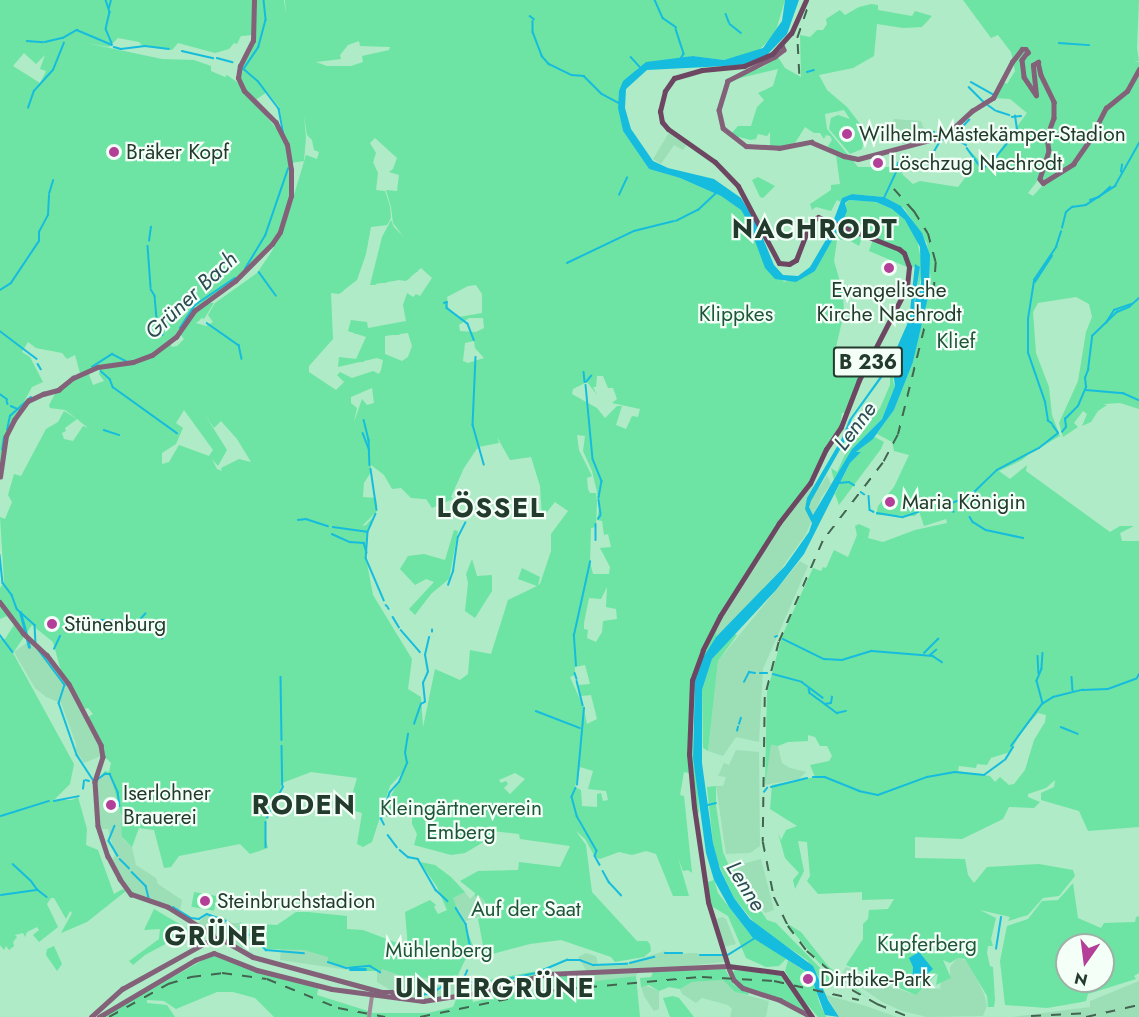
<!DOCTYPE html>
<meta charset="utf-8">
<style>
body{margin:0}
#map{position:relative;width:1139px;height:1017px;overflow:hidden;background:#aeebc6;font-family:Jost,sans-serif}
div>[style]{position:absolute}
[style*='--x']{left:calc(var(--x)*1px);top:calc(var(--y)*1px);width:calc(var(--w)*1px);rotate:calc(var(--a)*1deg)}
.built>*{inset:0;background:#9cdfb7}
.green>*{inset:0;background:#6de4a3;transform-origin:0 0}
.water>*{inset:0;background:#16bcde}
.stream>*{height:1.5px;margin:-0.75px;padding:0 0.75px;transform-origin:0.75px;border-radius:0.75px;background:#16bcde}
.canal>*{height:3px;margin:-1.5px;padding:0 1.5px;transform-origin:1.5px;border-radius:1.5px;background:#16bcde}
.tertiary>*{height:4px;margin:-2px;padding:0 2px;transform-origin:2px;border-radius:2px;background:#a08998}
.secondary>*{height:4.5px;margin:-2.25px;padding:0 2.25px;transform-origin:2.25px;border-radius:2.25px;background:#826179}
.primary>*{height:5px;margin:-2.5px;padding:0 2.5px;transform-origin:2.5px;border-radius:2.5px;background:#6d4662}
.rail>*{height:1.5px;margin-top:-0.75px;transform-origin:0;background:repeating-linear-gradient(90deg,#426450 0 10px,transparent 0 20px)}
.dots>*{width:16px;height:16px;translate:-50% -50%;box-sizing:border-box;border:3px solid #f3fff7;border-radius:50%}
span{translate:-50% -50%;white-space:nowrap;text-align:center;line-height:1.15;-webkit-text-stroke:4.5px #f3fff7;paint-order:stroke}
.shield-label span{padding:2px 4px;background:#f3fff7;border:2px solid;border-radius:4px;-webkit-text-stroke-width:0}
.shield-label{font-size:20px;color:#223b2c;font-weight:700}
.poi-label{font-size:21px;color:#223b2c}
.left{translate:0 -50%;text-align:left}
.park-label{font-size:21px;color:#1f5639}
.water-label{font-size:22px;color:#2d4b53;font-style:italic}
.district-label{font-size:27px;color:#223b2c;font-weight:700;letter-spacing:1.5px}
.north{position:absolute;left:1055px;top:933px;width:60px;height:60px;box-sizing:border-box;background:#f3fff7;border:2px solid #9fb1a6;border-radius:50%;rotate:194deg;font-size:16px;font-weight:700;line-height:24px;text-align:center;color:#223b2c}
.north::after{content:'';display:block;margin:auto;width:21px;height:27px;background:#b33f99;clip-path:polygon(50% 0,100% 100%,50% 72%,0 100%)}
</style>
<div id="map">
<div class="built">
<i style="clip-path:polygon(894px 119px,921px 121px,927px 138px,903px 144px,903px 136px,891px 132px)"></i>
<i style="clip-path:polygon(670px 131px,688px 143px,683px 150px,674px 145px,661px 164px,653px 159px)"></i>
<i style="clip-path:polygon(827px 475px,831px 484px,821px 498px,806px 534px,779px 572px,716px 637px,717px 623px,784px 518px,809px 486px,820px 487px)"></i>
<i style="clip-path:polygon(800px 561px,808px 566px,763px 669px,759px 742px,736px 737px,723px 756px,708px 751px,718px 661px)"></i>
<i style="clip-path:polygon(28px 642px,50px 661px,66px 681px,100px 746px,101px 756px,84px 763px,76px 751px,76px 744px,61px 703px,46px 697px,35px 688px,14px 652px)"></i>
<i style="clip-path:polygon(770px 745px,778px 746px,782px 763px,790px 768px,806px 772px,799px 779px,765px 785px)"></i>
<i style="clip-path:polygon(736px 750px,759px 752px,760px 846px,750px 853px,726px 854px,716px 786px,723px 786px,726px 777px,718px 776px,724px 763px,729px 765px)"></i>
<i style="clip-path:polygon(105px 775px,110px 775px,121px 814px,129px 818px,122px 838px,132px 847px,136px 865px,156px 878px,158px 884px,182px 900px,180px 910px,131px 893px,111px 862px,115px 855px,108px 829px,99px 829px,96px 781px)"></i>
<i style="clip-path:polygon(761px 859px,774px 910px,765px 913px,731px 867px)"></i>
<i style="clip-path:polygon(465px 892px,470px 899px,476px 893px,484px 900px,490px 914px,465px 921px,452px 898px)"></i>
<i style="clip-path:polygon(207px 914px,225px 918px,232px 923px,242px 923px,249px 928px,244px 937px,249px 939px,240px 951px,198px 923px)"></i>
<i style="clip-path:polygon(722px 917px,726px 919px,736px 944px,723px 947px,716px 919px)"></i>
<i style="clip-path:polygon(297px 948px,351px 960px,355px 971px,280px 960px,281px 949px)"></i>
<i style="clip-path:polygon(665px 951px,665px 954px,697px 953px,702px 956px,723px 956px,724px 962px,639px 971px,636px 976px,612px 980px,581px 983px,573px 980px,572px 972px,586px 970px,578px 957px,586px 953px,596px 956px,598px 964px,611px 964px,629px 962px)"></i>
<i style="clip-path:polygon(957px 958px,965px 960px,970px 965px,984px 994px,987px 1006px,983px 1016px,927px 1017px,902px 1011px,882px 1002px,842px 974px,846px 967px,875px 981px,916px 995px,928px 983px,932px 983px,933px 988px,940px 989px,941px 982px,950px 978px,950px 967px)"></i>
<i style="clip-path:polygon(381px 967px,457px 974px,462px 977px,464px 974px,475px 977px,475px 981px,489px 980px,492px 983px,501px 981px,503px 985px,434px 1000px,432px 995px,402px 997px,377px 982px,377px 971px)"></i>
<i style="clip-path:polygon(723px 980px,735px 992px,769px 1001px,766px 1017px,730px 1017px,732px 1009px,728px 1005px,702px 998px,696px 1003px,682px 994px,680px 989px,692px 982px)"></i>
<i style="clip-path:polygon(1139px 981px,1139px 1017px,1013px 1017px,1090px 1007px,1090px 1001px)"></i>
<i style="clip-path:polygon(644px 985px,659px 991px,659px 1009px,654px 1011px,644px 996px,641px 987px)"></i>
<i style="clip-path:polygon(826px 995px,866px 1006px,897px 1017px,839px 1017px)"></i>
</div>
<div class="green">
<i style="clip-path:polygon(evenodd,0 0,254px 0,253px 35px,241px 36px,237px 44px,234px 43px,229px 49px,215px 53px,178px 43px,172px 50px,142px 46px,139px 42px,118px 38px,109px 47px,86px 43px,162px 59px,194px 60px,211px 66px,211px 71px,225px 77px,227px 75px,237px 82px,282px 135px,289px 158px,289px 196px,284px 221px,271px 244px,231px 283px,192px 311px,173px 338px,144px 358px,80px 373px,75px 355px,67px 359px,62px 353px,36px 348px,28px 342px,22px 352px,30px 357px,43px 382px,32px 387px,6px 435px,0 469px,0 0,24px 53px,36px 64px,45px 55px,40px 69px,46px 71px,40px 83px,13px 66px,24px 53px)"></i>
<i style="clip-path:polygon(evenodd,255px 0,284px 0,286px 15px,285px 0,785px 0,775px 34px,757px 52px,724px 60px,693px 56px,638px 68px,618px 104px,623px 131px,649px 169px,680px 178px,721px 196px,741px 210px,784px 282px,815px 271px,833px 239px,837px 240px,834px 261px,843px 292px,844px 313px,835px 351px,839px 353px,845px 368px,860px 362px,864px 364px,845px 413px,842px 413px,840px 426px,808px 483px,718px 617px,716px 637px,702px 659px,693px 699px,693px 758px,697px 776px,699px 812px,696px 815px,693px 774px,684px 772px,680px 795px,684px 796px,692px 873px,688px 870px,683px 871px,678px 858px,689px 896px,673px 896px,656px 854px,646px 851px,632px 855px,619px 852px,600px 859px,595px 857px,585px 839px,576px 831px,586px 845px,592px 892px,637px 941px,647px 941px,650px 944px,651px 951px,644px 957px,615px 962px,611px 957px,561px 940px,530px 944px,485px 956px,478px 919px,490px 913px,484px 900px,478px 895px,475px 897px,475px 893px,460px 881px,478px 871px,518px 870px,519px 862px,560px 867px,570px 846px,520px 839px,519px 834px,492px 831px,492px 837px,465px 853px,451px 855px,414px 845px,417px 834px,412px 824px,412px 815px,421px 811px,416px 811px,410px 816px,413px 806px,409px 804px,398px 812px,399px 805px,394px 816px,385px 817px,386px 806px,403px 772px,390px 786px,372px 842px,363px 847px,357px 844px,362px 813px,348px 809px,357px 778px,311px 772px,282px 783px,277px 799px,267px 812px,265px 836px,268px 848px,250px 854px,240px 844px,179px 856px,171px 867px,164px 868px,154px 830px,139px 828px,132px 847px,122px 837px,121px 823px,129px 818px,121px 814px,110px 775px,105px 775px,96px 781px,105px 771px,109px 772px,111px 763px,103px 755px,88px 717px,93px 714px,88px 708px,85px 709px,61px 671px,53px 642px,32px 625px,13px 653px,74px 764px,70px 784px,54px 800px,72px 800px,78px 797px,87px 829px,86px 845px,98px 850px,114px 894px,123px 889px,126px 891px,87px 922px,61px 933px,72px 913px,70px 911px,66px 919px,54px 898px,51px 898px,47px 904px,58px 927px,39px 942px,33px 935px,39px 930px,37px 927px,27px 932px,25px 937px,23px 933px,15px 935px,17px 937px,13px 942px,14px 946px,9px 950px,6px 946px,4px 950px,0 945px,0 639px,5px 639px,14px 625px,7px 616px,0 619px,0 588px,4px 582px,0 517px,5px 519px,12px 502px,8px 495px,14px 474px,21px 476px,46px 429px,58px 422px,64px 411px,77px 419px,65px 410px,50px 408px,49px 405px,56px 392px,88px 372px,93px 385px,104px 381px,99px 374px,100px 370px,90px 371px,129px 363px,170px 344px,172px 347px,177px 346px,184px 339px,180px 334px,193px 314px,208px 303px,214px 303px,204px 319px,202px 318px,196px 323px,206px 326px,213px 322px,208px 315px,215px 303px,257px 273px,272px 251px,287px 218px,306px 155px,317px 159px,319px 152px,314px 150px,312px 140px,307px 135px,304px 116px,306px 137px,304px 161px,291px 163px,279px 107px,267px 92px,254px 101px,241px 85px,240px 70px,252px 47px,255px 0,359px 41px,360px 46px,390px 47px,389px 50px,362px 56px,363px 62px,351px 66px,327px 66px,316px 62px,341px 59px,340px 55px,348px 45px,359px 41px,255px 0,375px 138px,397px 158px,393px 169px,389px 172px,399px 175px,397px 191px,386px 190px,391px 207px,393px 223px,403px 236px,394px 227px,391px 220px,382px 237px,370px 285px,399px 280px,406px 281px,421px 268px,432px 278px,420px 296px,416px 294px,413px 297px,407px 293px,403px 305px,406px 321px,368px 328px,367px 322px,351px 320px,348px 331px,366px 337px,356px 359px,339px 357px,338px 367px,377px 358px,383px 360px,381px 370px,379px 374px,373px 371px,352px 378px,340px 372px,337px 375px,344px 382px,336px 390px,309px 372px,309px 366px,333px 339px,331px 293px,339px 294px,357px 280px,366px 254px,371px 227px,387px 225px,391px 218px,390px 206px,385px 191px,376px 190px,378px 173px,373px 162px,376px 153px,370px 143px,375px 138px,255px 0,476px 285px,482px 294px,482px 313px,459px 317px,448px 307px,447px 297px,468px 286px,476px 285px,255px 0,469px 318px,483px 318px,484px 328px,476px 332px,460px 331px,459px 325px,469px 318px,255px 0,408px 333px,412px 346px,408px 357px,402px 361px,385px 354px,385px 336px,408px 333px,255px 0,474px 341px,475px 348px,484px 358px,468px 363px,463px 361px,465px 343px,474px 341px,255px 0,597px 376px,603px 376px,608px 388px,613px 388px,617px 399px,612px 403px,640px 409px,638px 417px,632px 416px,626px 429px,616px 425px,622px 406px,617px 406px,605px 418px,597px 408px,572px 394px,573px 389px,587px 382px,597px 395px,593px 387px,596px 387px,597px 376px,255px 0,372px 388px,374px 403px,367px 405px,362px 399px,354px 422px,357px 408px,351px 403px,351px 397px,372px 388px,255px 0,184px 410px,213px 450px,209px 456px,179px 445px,169px 462px,162px 464px,162px 453px,176px 444px,183px 428px,176px 423px,184px 410px,255px 0,205px 415px,214px 428px,221px 421px,237px 439px,251px 462px,239px 459px,221px 468px,222px 471px,217px 469px,212px 459px,218px 466px,227px 450px,205px 415px,255px 0,77px 419px,88px 428px,83px 426px,73px 441px,64px 439px,62px 433px,66px 431px,65px 428px,77px 419px,255px 0,577px 435px,585px 436px,583px 451px,592px 471px,597px 492px,599px 509px,597px 520px,602px 521px,604px 535px,608px 534px,611px 547px,600px 548px,610px 567px,609px 574px,593px 574px,590px 562px,591px 528px,596px 527px,597px 501px,596px 493px,590px 493px,588px 489px,587px 478px,592px 476px,579px 450px,577px 435px,255px 0,497px 437px,510px 460px,531px 457px,540px 486px,542px 518px,555px 502px,568px 511px,551px 534px,551px 551px,540px 584px,538px 585px,540px 577px,522px 568px,518px 579px,537px 586px,508px 600px,491px 654px,470px 650px,468px 674px,460px 680px,435px 669px,423px 727px,421px 697px,408px 689px,412px 659px,373px 595px,366px 558px,367px 532px,373px 517px,366px 525px,362px 526px,377px 511px,377px 506px,376px 498px,363px 497px,364px 483px,371px 472px,371px 465px,384px 475px,392px 489px,401px 488px,411px 498px,426px 499px,432px 508px,453px 499px,451px 497px,464px 468px,478px 447px,499px 443px,497px 437px,255px 0,607px 587px,606px 607px,616px 609px,617px 619px,603px 621px,602px 632px,596px 642px,587px 638px,588px 630px,584px 629px,584px 623px,589px 598px,601px 599px,607px 587px,255px 0,585px 665px,590px 684px,578px 685px,581px 696px,591px 695px,597px 719px,587px 724px,583px 706px,570px 677px,575px 675px,575px 667px,585px 665px,255px 0,580px 767px,593px 771px,588px 789px,606px 791px,608px 800px,603px 801px,601px 793px,597px 794px,597px 807px,582px 806px,581px 790px,575px 787px,580px 767px,255px 0,515px 773px,525px 779px,510px 794px,504px 788px,508px 784px,506px 781px,501px 783px,499px 780px,515px 773px)"></i>
<i style="clip-path:polygon(evenodd,963px 0,1139px 0,1137px 48px,1139px 61px,1134px 61px,1139px 62px,1139px 68px,1131px 84px,1123px 95px,1104px 109px,1086px 144px,1070px 165px,1044px 182px,1038px 180px,1028px 193px,1033px 196px,1043px 185px,1042px 189px,1044px 185px,1073px 165px,1086px 147px,1106px 111px,1128px 92px,1139px 71px,1139px 409px,1120px 403px,1103px 404px,1107px 405px,1098px 411px,1091px 422px,1082px 426px,1087px 414px,1083px 411px,1074px 423px,1078px 427px,1063px 437px,1059px 423px,1078px 381px,1086px 332px,1092px 317px,1089px 304px,1076px 297px,1038px 303px,1033px 312px,1036px 353px,1049px 387px,1052px 415px,1060px 436px,1030px 453px,1022px 460px,999px 471px,1010px 479px,1027px 465px,1026px 471px,1110px 532px,1120px 526px,1134px 526px,1120px 533px,1122px 541px,1139px 541px,1139px 827px,1088px 831px,1079px 811px,1041px 800px,1041px 793px,1054px 787px,1055px 780px,1046px 788px,1028px 794px,1028px 797px,1040px 802px,1034px 808px,1009px 807px,1003px 819px,962px 839px,915px 837px,915px 858px,965px 859px,968px 875px,974px 883px,987px 867px,1039px 864px,1073px 870px,1075px 876px,1059px 896px,1043px 898px,1028px 915px,1008px 921px,1010px 917px,980px 910px,996px 918px,991px 939px,993px 946px,988px 946px,987px 953px,990px 966px,993px 967px,995px 1000px,994px 1007px,988px 1007px,987px 996px,965px 959px,958px 958px,950px 963px,943px 960px,951px 978px,936px 985px,938px 973px,916px 995px,846px 965px,863px 939px,863px 924px,868px 919px,869px 910px,888px 909px,894px 899px,862px 900px,862px 892px,818px 894px,807px 881px,810px 876px,807px 842px,798px 841px,804px 871px,795px 889px,793px 880px,799px 873px,785px 858px,778px 833px,781px 840px,786px 830px,797px 826px,770px 809px,772px 785px,815px 777px,810px 765px,829px 761px,832px 756px,827px 746px,820px 746px,815px 737px,808px 735px,808px 741px,788px 742px,778px 746px,771px 745px,765px 785px,767px 692px,782px 636px,813px 568px,821px 571px,823px 567px,826px 568px,834px 550px,848px 557px,857px 535px,855px 526px,859px 524px,870px 529px,868px 538px,883px 542px,915px 530px,947px 523px,946px 519px,924px 526px,919px 511px,915px 516px,876px 515px,878px 506px,894px 487px,909px 455px,894px 451px,892px 442px,877px 434px,894px 410px,913px 362px,931px 281px,927px 243px,904px 208px,884px 197px,852px 194px,842px 198px,841px 202px,837px 200px,831px 211px,816px 207px,812px 210px,810px 204px,831px 190px,831px 185px,840px 184px,836px 155px,828px 146px,832px 140px,830px 136px,826px 135px,824px 139px,820px 133px,814px 133px,805px 127px,795px 143px,779px 147px,770px 146px,770px 132px,767px 136px,758px 134px,756px 139px,751px 140px,739px 137px,738px 141px,731px 134px,738px 126px,751px 126px,757px 107px,764px 100px,758px 93px,773px 86px,778px 69px,736px 79px,735px 77px,763px 67px,778px 57px,785px 68px,801px 77px,800px 35px,810px 37px,817px 30px,823px 30px,827px 24px,826px 19px,840px 10px,845px 15px,859px 7px,871px 4px,878px 5px,878px 10px,912px 16px,915px 11px,932px 16px,922px 27px,903px 28px,877px 24px,874px 56px,853px 68px,819px 75px,827px 90px,847px 107px,861px 125px,857px 129px,864px 140px,862px 149px,850px 154px,829px 129px,831px 118px,838px 115px,850px 119px,844px 110px,825px 114px,827px 129px,858px 167px,893px 167px,898px 171px,899px 166px,903px 175px,913px 184px,920px 181px,958px 187px,965px 178px,962px 171px,974px 161px,967px 148px,985px 166px,991px 162px,1027px 113px,1010px 99px,995px 98px,1003px 82px,1007px 84px,1015px 71px,1011px 52px,998px 35px,991px 38px,963px 0,1038px 713px,1046px 715px,1045px 722px,1034px 740px,1025px 770px,1014px 784px,1009px 785px,1000px 777px,995px 782px,990px 776px,958px 771px,959px 766px,976px 768px,977px 764px,987px 765px,991px 758px,1010px 752px,1023px 730px,1038px 713px)"></i>
<i style="clip-path:polygon(758px 177px,775px 186px,763px 198px,760px 197px,752px 180px)"></i>
<i style="clip-path:polygon(849px 200px,876px 202px,892px 209px,905px 220px,916px 236px,923px 268px,915px 304px,920px 267px,915px 265px,915px 267px,907px 267px,869px 251px,873px 239px,863px 235px,859px 246px,847px 239px,842px 240px,834px 237px,846px 212px,846px 203px)"></i>
<i style="clip-path:polygon(890px 369px,894px 371px,893px 382px,895px 386px,882px 419px,852px 449px,834px 480px,831px 468px,837px 472px,855px 433px,859px 435px,880px 408px,890px 385px)"></i>
<i style="clip-path:polygon(875px 437px,884px 442px,881px 449px,839px 505px,835px 494px,850px 463px,861px 452px,856px 452px)"></i>
<i style="clip-path:polygon(454px 530px,458px 531px,449px 579px,431px 594px,415px 615px,409px 609px,434px 582px,426px 579px,415px 585px,400px 569px,408px 556px,424px 554px,445px 560px)"></i>
<i style="clip-path:polygon(472px 559px,477px 576px,492px 575px,492px 591px,475px 618px,465px 611px,468px 583px,466px 574px)"></i>
<i style="clip-path:polygon(734px 634px,737px 635px,718px 661px,708px 751px,703px 748px,702px 690px,712px 659px)"></i>
<i style="clip-path:polygon(716px 786px,716px 805px,723px 852px,729px 866px,738px 878px,736px 880px,751px 896px,767px 920px,776px 923px,832px 980px,833px 986px,822px 982px,807px 960px,758px 927px,734px 898px,718px 863px,713px 843px,707px 787px)"></i>
<i style="clip-path:polygon(420px 862px,435px 865px,451px 877px,465px 892px,453px 898px,474px 948px,470px 948px,471px 956px,466px 958px,456px 979px,404px 977px,382px 969px,381px 971px,355px 971px,354px 967px,338px 965px,328px 961px,328px 957px,304px 950px,267px 949px,258px 946px,256px 940px,244px 938px,245px 934px,237px 933px,240px 922px,249px 929px,260px 924px,277px 925px,296px 912px,308px 912px,347px 916px,347px 929px,363px 930px,408px 947px,405px 912px,430px 900px,436px 905px,434px 907px,438px 914px,447px 910px,437px 887px)"></i>
<i style="clip-path:polygon(714px 880px,718px 893px,749px 933px,786px 959px,779px 966px,766px 967px,746px 958px,728px 916px,713px 907px,709px 900px,708px 882px)"></i>
<i style="clip-path:polygon(evenodd,1073px 883px,1078px 918px,1101px 928px,1104px 923px,1135px 922px,1136px 917px,1139px 916px,1139px 973px,1134px 976px,1136px 979px,1088px 994px,1086px 1001px,1082px 1002px,1047px 1008px,1005px 1005px,1000px 961px,1007px 926px,1028px 919px,1042px 901px,1058px 900px,1073px 883px,1067px 945px,1103px 945px,1103px 981px,1067px 981px,1067px 945px)"></i>
<i style="left:194px;top:892px;width:23px;height:15px;rotate:10deg"></i>
<i style="clip-path:polygon(154px 909px,200px 936px,190px 941px,184px 934px,145px 955px,133px 965px,129px 961px,159px 939px,160px 929px,144px 930px)"></i>
<i style="clip-path:polygon(786px 923px,801px 932px,828px 966px,869px 999px,819px 963px)"></i>
<i style="clip-path:polygon(54px 946px,62px 964px,57px 971px,46px 955px,47px 949px)"></i>
<i style="clip-path:polygon(212px 955px,246px 968px,319px 985px,317px 995px,368px 1011px,367px 1017px,274px 1017px,255px 998px,233px 992px,217px 992px,176px 1009px,164px 1001px,147px 1000px,147px 1003px,167px 1005px,175px 1017px,102px 1017px)"></i>
<i style="clip-path:polygon(788px 960px,813px 977px,819px 1002px,826px 1017px,818px 1017px,799px 995px,785px 971px)"></i>
<i style="clip-path:polygon(547px 969px,551px 974px,503px 985px,501px 981px,492px 983px,489px 980px)"></i>
<i style="clip-path:polygon(725px 969px,733px 984px,749px 993px,748px 995px,735px 992px,723px 980px,692px 982px,680px 989px,669px 987px,659px 991px,649px 985px,641px 987px,640px 978px,651px 977px,653px 972px)"></i>
<i style="clip-path:polygon(735px 970px,780px 975px,807px 1012px,784px 1000px,748px 989px,737px 983px,733px 973px)"></i>
<i style="clip-path:polygon(572px 973px,573px 980px,580px 980px,581px 983px,636px 976px,640px 1017px,370px 1017px,371px 1013px,428px 1013px,453px 1007px,457px 997px,471px 995px,473px 1002px,522px 991px,528px 994px,546px 991px,545px 981px,553px 980px,552px 974px)"></i>
<i style="clip-path:polygon(673px 996px,679px 998px,694px 1017px,670px 1017px,663px 998px)"></i>
</div>
<div class="water">
<i style="clip-path:polygon(evenodd,785px 0,799px 0,787px 34px,767px 55px,746px 65px,647px 70px,626px 89px,625px 108px,631px 129px,653px 161px,668px 168px,714px 179px,741px 198px,756px 222px,774px 265px,783px 275px,798px 276px,810px 267px,827px 238px,842px 198px,852px 194px,884px 197px,901px 206px,922px 233px,930px 255px,929px 293px,913px 362px,894px 410px,873px 439px,856px 452px,861px 452px,850px 463px,804px 554px,776px 590px,712px 659px,702px 690px,702px 763px,713px 843px,720px 869px,734px 898px,750px 919px,813px 966px,828px 1000px,839px 1017px,825px 1015px,810px 974px,753px 938px,729px 907px,714px 880px,706px 853px,693px 758px,695px 679px,702px 659px,716px 637px,785px 566px,809px 532px,812px 523px,805px 509px,807px 498px,842px 438px,849px 420px,891px 361px,909px 320px,915px 264px,920px 267px,914px 304px,921px 283px,920px 247px,905px 220px,892px 209px,876px 202px,849px 200px,845px 203px,847px 211px,842px 223px,815px 271px,796px 282px,775px 279px,765px 268px,748px 222px,741px 210px,721px 196px,680px 178px,649px 169px,623px 131px,618px 108px,619px 91px,623px 81px,646px 62px,693px 56px,724px 60px,763px 48px,782px 21px,785px 0,892px 364px,895px 386px,882px 419px,852px 449px,813px 515px,809px 507px,811px 501px,846px 439px,852px 419px,892px 364px)"></i>
<i style="clip-path:polygon(919px 952px,933px 969px,912px 987px,913px 967px,909px 958px)"></i>
</div>
<div class="stream">
<i style="--x:106;--y:0;--w:13;--a:72"></i>
<i style="--x:110;--y:12;--w:17;--a:103"></i>
<i style="--x:106;--y:29;--w:15;--a:67"></i>
<i style="--x:264;--y:0;--w:20;--a:84"></i>
<i style="--x:266;--y:20;--w:28;--a:105"></i>
<i style="--x:259;--y:47;--w:27;--a:124"></i>
<i style="--x:244;--y:69;--w:18;--a:41"></i>
<i style="--x:258;--y:81;--w:35;--a:53"></i>
<i style="--x:279;--y:109;--w:26;--a:79"></i>
<i style="--x:655;--y:0;--w:20;--a:66"></i>
<i style="--x:663;--y:18;--w:16;--a:35"></i>
<i style="--x:109;--y:8;--w:8;--a:-76"></i>
<i style="--x:726;--y:14;--w:9;--a:69"></i>
<i style="--x:530;--y:16;--w:5;--a:37"></i>
<i style="--x:533;--y:21;--w:11;--a:90"></i>
<i style="--x:533;--y:32;--w:26;--a:69"></i>
<i style="--x:542;--y:56;--w:11;--a:49"></i>
<i style="--x:549;--y:64;--w:25;--a:26"></i>
<i style="--x:572;--y:75;--w:12;--a:5"></i>
<i style="--x:584;--y:76;--w:25;--a:45"></i>
<i style="--x:602;--y:94;--w:19;--a:28"></i>
<i style="--x:730;--y:24;--w:14;--a:39"></i>
<i style="--x:676;--y:29;--w:26;--a:72"></i>
<i style="--x:684;--y:54;--w:6;--a:121"></i>
<i style="--x:27;--y:41;--w:16;--a:4"></i>
<i style="--x:45;--y:42;--w:18;--a:-13"></i>
<i style="--x:63;--y:38;--w:16;--a:-30"></i>
<i style="--x:77;--y:30;--w:38;--a:23"></i>
<i style="--x:1059;--y:43;--w:30;--a:4"></i>
<i style="--x:114;--y:47;--w:7;--a:16"></i>
<i style="--x:121;--y:49;--w:24;--a:-7"></i>
<i style="--x:145;--y:46;--w:24;--a:7"></i>
<i style="--x:182;--y:51;--w:32;--a:13"></i>
<i style="--x:631;--y:57;--w:13;--a:48"></i>
<i style="--x:217;--y:58;--w:16;--a:15"></i>
<i style="--x:807;--y:72;--w:7;--a:-16"></i>
<i style="--x:971;--y:82;--w:25;--a:29"></i>
<i style="--x:969;--y:87;--w:20;--a:45"></i>
<i style="--x:988;--y:105;--w:9;--a:36"></i>
<i style="--x:28;--y:108;--w:18;--a:-71"></i>
<i style="--x:34;--y:91;--w:28;--a:-48"></i>
<i style="--x:53;--y:70;--w:29;--a:-68"></i>
<i style="--x:997;--y:111;--w:13;--a:18"></i>
<i style="--x:1012;--y:117;--w:9;--a:-6"></i>
<i style="--x:930;--y:138;--w:7;--a:-56"></i>
<i style="--x:954;--y:138;--w:14;--a:30"></i>
<i style="--x:942;--y:140;--w:13;--a:-18"></i>
<i style="--x:954;--y:136;--w:22;--a:-47"></i>
<i style="--x:1012;--y:141;--w:12;--a:-66"></i>
<i style="--x:1017;--y:130;--w:14;--a:-98"></i>
<i style="--x:967;--y:148;--w:26;--a:54"></i>
<i style="--x:982;--y:169;--w:12;--a:-35"></i>
<i style="--x:992;--y:162;--w:27;--a:-51"></i>
<i style="--x:932;--y:155;--w:16;--a:-60"></i>
<i style="--x:897;--y:168;--w:5;--a:-79"></i>
<i style="--x:1121;--y:172;--w:7;--a:-82"></i>
<i style="--x:49;--y:194;--w:14;--a:-73"></i>
<i style="--x:619;--y:195;--w:19;--a:-65"></i>
<i style="--x:884;--y:198;--w:31;--a:-65"></i>
<i style="--x:1090;--y:200;--w:9;--a:-18"></i>
<i style="--x:1099;--y:197;--w:15;--a:-42"></i>
<i style="--x:676;--y:221;--w:25;--a:-27"></i>
<i style="--x:698;--y:210;--w:25;--a:-43"></i>
<i style="--x:1062;--y:228;--w:16;--a:-76"></i>
<i style="--x:1066;--y:212;--w:8;--a:-40"></i>
<i style="--x:1072;--y:207;--w:14;--a:-8"></i>
<i style="--x:1086;--y:205;--w:35;--a:-33"></i>
<i style="--x:1115;--y:186;--w:49;--a:-60.8"></i>
<i style="--x:149;--y:241;--w:14;--a:-82"></i>
<i style="--x:148;--y:246;--w:41;--a:85.8"></i>
<i style="--x:567;--y:263;--w:74;--a:-25.5"></i>
<i style="--x:634;--y:231;--w:41;--a:-14"></i>
<i style="--x:245;--y:269;--w:39;--a:-59"></i>
<i style="--x:265;--y:236;--w:71;--a:-71.1"></i>
<i style="--x:259;--y:272;--w:29;--a:54"></i>
<i style="--x:1035;--y:282;--w:31;--a:-57"></i>
<i style="--x:151;--y:289;--w:8;--a:60"></i>
<i style="--x:155;--y:296;--w:25;--a:85"></i>
<i style="--x:157;--y:321;--w:15;--a:67"></i>
<i style="--x:0;--y:290;--w:13;--a:-32"></i>
<i style="--x:11;--y:283;--w:50;--a:-56.3"></i>
<i style="--x:39;--y:241;--w:9;--a:-90"></i>
<i style="--x:39;--y:232;--w:19;--a:-62"></i>
<i style="--x:48;--y:215;--w:19;--a:-87"></i>
<i style="--x:444;--y:303;--w:3;--a:-18"></i>
<i style="--x:447;--y:302;--w:6;--a:90"></i>
<i style="--x:447;--y:308;--w:26;--a:37"></i>
<i style="--x:468;--y:324;--w:17;--a:69"></i>
<i style="--x:207;--y:323;--w:39;--a:35"></i>
<i style="--x:239;--y:345;--w:14;--a:78"></i>
<i style="--x:1106;--y:323;--w:15;--a:-58"></i>
<i style="--x:1114;--y:310;--w:18;--a:-19"></i>
<i style="--x:180;--y:328;--w:27;--a:-57"></i>
<i style="--x:195;--y:305;--w:48;--a:-34"></i>
<i style="--x:0;--y:331;--w:46;--a:37.1"></i>
<i style="--x:476;--y:357;--w:68;--a:92.5"></i>
<i style="--x:473;--y:425;--w:41;--a:74.2"></i>
<i style="--x:38;--y:364;--w:6;--a:59"></i>
<i style="--x:92;--y:367;--w:24;--a:-33"></i>
<i style="--x:112;--y:354;--w:16;--a:27"></i>
<i style="--x:101;--y:371;--w:12;--a:42"></i>
<i style="--x:110;--y:379;--w:9;--a:69"></i>
<i style="--x:113;--y:387;--w:79;--a:35.7"></i>
<i style="--x:584;--y:372;--w:10;--a:84"></i>
<i style="--x:586;--y:382;--w:8;--a:-50"></i>
<i style="--x:586;--y:385;--w:74;--a:84.6"></i>
<i style="--x:593;--y:459;--w:24;--a:68"></i>
<i style="--x:602;--y:481;--w:17;--a:100"></i>
<i style="--x:1086;--y:390;--w:37;--a:5"></i>
<i style="--x:1123;--y:393;--w:17;--a:24"></i>
<i style="--x:0;--y:394;--w:9;--a:36"></i>
<i style="--x:7;--y:401;--w:3;--a:72"></i>
<i style="--x:11;--y:406;--w:8;--a:23"></i>
<i style="--x:364;--y:420;--w:21;--a:76"></i>
<i style="--x:369;--y:440;--w:25;--a:88"></i>
<i style="--x:1052;--y:424;--w:5;--a:-143"></i>
<i style="--x:1048;--y:421;--w:19;--a:-99"></i>
<i style="--x:1045;--y:402;--w:52;--a:-109.1"></i>
<i style="--x:1028;--y:353;--w:34;--a:-90"></i>
<i style="--x:1028;--y:319;--w:39;--a:-81"></i>
<i style="--x:1034;--y:280;--w:40;--a:-56"></i>
<i style="--x:1056;--y:247;--w:16;--a:-72"></i>
<i style="--x:7;--y:430;--w:14;--a:-78"></i>
<i style="--x:10;--y:416;--w:28;--a:-42"></i>
<i style="--x:104;--y:430;--w:16;--a:18"></i>
<i style="--x:1062;--y:432;--w:6;--a:-51"></i>
<i style="--x:1066;--y:427;--w:8;--a:-97"></i>
<i style="--x:1065;--y:419;--w:18;--a:-45"></i>
<i style="--x:1078;--y:406;--w:21;--a:-67"></i>
<i style="--x:1086;--y:387;--w:9;--a:-96"></i>
<i style="--x:1085;--y:378;--w:9;--a:-69"></i>
<i style="--x:1088;--y:370;--w:34;--a:-83"></i>
<i style="--x:1092;--y:336;--w:35;--a:-44"></i>
<i style="--x:1117;--y:312;--w:13;--a:-23"></i>
<i style="--x:1129;--y:307;--w:13;--a:-42"></i>
<i style="--x:363;--y:433;--w:17;--a:69"></i>
<i style="--x:2;--y:450;--w:13;--a:-81"></i>
<i style="--x:371;--y:469;--w:41;--a:81.7"></i>
<i style="--x:839;--y:483;--w:10;--a:-6"></i>
<i style="--x:849;--y:482;--w:6;--a:31"></i>
<i style="--x:861;--y:492;--w:4;--a:34"></i>
<i style="--x:869;--y:496;--w:14;--a:86"></i>
<i style="--x:870;--y:510;--w:4;--a:27"></i>
<i style="--x:599;--y:500;--w:14;--a:82"></i>
<i style="--x:944;--y:506;--w:28;--a:-21"></i>
<i style="--x:970;--y:496;--w:37;--a:-44"></i>
<i style="--x:997;--y:470;--w:47;--a:-27.6"></i>
<i style="--x:1039;--y:448;--w:24;--a:-38"></i>
<i style="--x:1058;--y:433;--w:9;--a:-126"></i>
<i style="--x:953;--y:511;--w:1;--a:45"></i>
<i style="--x:877;--y:513;--w:26;--a:9"></i>
<i style="--x:903;--y:517;--w:16;--a:-18"></i>
<i style="--x:376;--y:514;--w:20;--a:114"></i>
<i style="--x:368;--y:532;--w:26;--a:94"></i>
<i style="--x:366;--y:558;--w:46;--a:66.8"></i>
<i style="--x:970;--y:517;--w:6;--a:59"></i>
<i style="--x:973;--y:522;--w:15;--a:32"></i>
<i style="--x:986;--y:530;--w:38;--a:12"></i>
<i style="--x:598;--y:519;--w:4;--a:-56"></i>
<i style="--x:298;--y:520;--w:8;--a:-7"></i>
<i style="--x:306;--y:519;--w:23;--a:18"></i>
<i style="--x:596;--y:524;--w:16;--a:90"></i>
<i style="--x:333;--y:527;--w:34;--a:8"></i>
<i style="--x:332;--y:534;--w:20;--a:24"></i>
<i style="--x:350;--y:542;--w:14;--a:4"></i>
<i style="--x:364;--y:543;--w:10;--a:73"></i>
<i style="--x:0;--y:555;--w:28;--a:84"></i>
<i style="--x:3;--y:583;--w:15;--a:53"></i>
<i style="--x:12;--y:595;--w:15;--a:70"></i>
<i style="--x:17;--y:609;--w:24;--a:42"></i>
<i style="--x:35;--y:625;--w:17;--a:87"></i>
<i style="--x:448;--y:585;--w:15;--a:-70"></i>
<i style="--x:453;--y:571;--w:34;--a:-82"></i>
<i style="--x:458;--y:537;--w:16;--a:-63"></i>
<i style="--x:386;--y:605;--w:1;--a:45"></i>
<i style="--x:388;--y:607;--w:2;--a:63"></i>
<i style="--x:393;--y:617;--w:12;--a:59"></i>
<i style="--x:138;--y:622;--w:11;--a:-49"></i>
<i style="--x:93;--y:623;--w:9;--a:-18"></i>
<i style="--x:102;--y:620;--w:35;--a:3"></i>
<i style="--x:137;--y:622;--w:18;--a:16"></i>
<i style="--x:154;--y:627;--w:14;--a:54"></i>
<i style="--x:66;--y:629;--w:5;--a:-37"></i>
<i style="--x:401;--y:630;--w:29;--a:49"></i>
<i style="--x:432;--y:632;--w:2;--a:-90"></i>
<i style="--x:0;--y:635;--w:21;--a:53"></i>
<i style="--x:775;--y:637;--w:2;--a:-27"></i>
<i style="--x:783;--y:639;--w:46;--a:26"></i>
<i style="--x:824;--y:659;--w:18;--a:3"></i>
<i style="--x:842;--y:660;--w:31;--a:-17"></i>
<i style="--x:872;--y:651;--w:61;--a:4.7"></i>
<i style="--x:933;--y:656;--w:11;--a:34"></i>
<i style="--x:38;--y:649;--w:45;--a:53.1"></i>
<i style="--x:65;--y:685;--w:19;--a:108"></i>
<i style="--x:59;--y:703;--w:55;--a:70.9"></i>
<i style="--x:77;--y:755;--w:31;--a:57"></i>
<i style="--x:54;--y:649;--w:14;--a:-65"></i>
<i style="--x:924;--y:653;--w:20;--a:-45"></i>
<i style="--x:1043;--y:653;--w:16;--a:94"></i>
<i style="--x:1042;--y:669;--w:13;--a:113"></i>
<i style="--x:1037;--y:681;--w:23;--a:75"></i>
<i style="--x:930;--y:655;--w:8;--a:-40"></i>
<i style="--x:1038;--y:656;--w:17;--a:87"></i>
<i style="--x:576;--y:666;--w:31;--a:-94"></i>
<i style="--x:574;--y:635;--w:75;--a:-77.6"></i>
<i style="--x:575;--y:673;--w:6;--a:72"></i>
<i style="--x:760;--y:673;--w:7;--a:0"></i>
<i style="--x:773;--y:674;--w:30;--a:15"></i>
<i style="--x:802;--y:682;--w:26;--a:37"></i>
<i style="--x:281;--y:677;--w:63;--a:89.1"></i>
<i style="--x:1072;--y:677;--w:13;--a:86"></i>
<i style="--x:1137;--y:678;--w:4;--a:-63"></i>
<i style="--x:577;--y:681;--w:25;--a:76"></i>
<i style="--x:744;--y:682;--w:11;--a:-63"></i>
<i style="--x:749;--y:672;--w:6;--a:9"></i>
<i style="--x:809;--y:689;--w:4;--a:76"></i>
<i style="--x:810;--y:693;--w:19;--a:36"></i>
<i style="--x:825;--y:704;--w:6;--a:-9"></i>
<i style="--x:831;--y:703;--w:6;--a:-81"></i>
<i style="--x:825;--y:704;--w:15;--a:37"></i>
<i style="--x:837;--y:713;--w:9;--a:-13"></i>
<i style="--x:536;--y:711;--w:47;--a:21.1"></i>
<i style="--x:414;--y:724;--w:21;--a:-71"></i>
<i style="--x:421;--y:704;--w:4;--a:-27"></i>
<i style="--x:425;--y:702;--w:19;--a:-96"></i>
<i style="--x:423;--y:683;--w:12;--a:-66"></i>
<i style="--x:428;--y:672;--w:17;--a:-100"></i>
<i style="--x:425;--y:655;--w:18;--a:-77"></i>
<i style="--x:739;--y:724;--w:6;--a:-72"></i>
<i style="--x:1061;--y:727;--w:18;--a:22"></i>
<i style="--x:737;--y:731;--w:4;--a:-76"></i>
<i style="--x:282;--y:746;--w:39;--a:89"></i>
<i style="--x:1011;--y:746;--w:52;--a:-53.6"></i>
<i style="--x:1042;--y:704;--w:13;--a:-32"></i>
<i style="--x:1053;--y:697;--w:30;--a:-14"></i>
<i style="--x:1082;--y:690;--w:26;--a:-2"></i>
<i style="--x:1108;--y:689;--w:30;--a:-20"></i>
<i style="--x:1005;--y:760;--w:15;--a:-58"></i>
<i style="--x:813;--y:777;--w:12;--a:0"></i>
<i style="--x:825;--y:777;--w:37;--a:22"></i>
<i style="--x:859;--y:791;--w:19;--a:12"></i>
<i style="--x:878;--y:795;--w:52;--a:-20.2"></i>
<i style="--x:927;--y:777;--w:28;--a:-10"></i>
<i style="--x:955;--y:772;--w:29;--a:6"></i>
<i style="--x:984;--y:775;--w:24;--a:-36"></i>
<i style="--x:98;--y:779;--w:9;--a:-36"></i>
<i style="--x:105;--y:774;--w:5;--a:0"></i>
<i style="--x:110;--y:774;--w:20;--a:66"></i>
<i style="--x:118;--y:792;--w:14;--a:82"></i>
<i style="--x:86;--y:780;--w:3;--a:18"></i>
<i style="--x:577;--y:785;--w:77;--a:-84.8"></i>
<i style="--x:771;--y:787;--w:37;--a:-14"></i>
<i style="--x:576;--y:788;--w:10;--a:114"></i>
<i style="--x:572;--y:797;--w:20;--a:75"></i>
<i style="--x:577;--y:816;--w:40;--a:60.3"></i>
<i style="--x:597;--y:851;--w:5;--a:112"></i>
<i style="--x:595;--y:856;--w:10;--a:61"></i>
<i style="--x:83;--y:789;--w:8;--a:-83"></i>
<i style="--x:764;--y:792;--w:5;--a:-53"></i>
<i style="--x:54;--y:801;--w:25;--a:-11"></i>
<i style="--x:708;--y:805;--w:8;--a:-14"></i>
<i style="--x:1;--y:816;--w:50;--a:-17.4"></i>
<i style="--x:267;--y:818;--w:35;--a:-63"></i>
<i style="--x:266;--y:822;--w:25;--a:90"></i>
<i style="--x:384;--y:825;--w:7;--a:-117"></i>
<i style="--x:381;--y:819;--w:28;--a:-72"></i>
<i style="--x:390;--y:792;--w:13;--a:-48"></i>
<i style="--x:399;--y:782;--w:21;--a:-67"></i>
<i style="--x:407;--y:763;--w:10;--a:-101"></i>
<i style="--x:405;--y:753;--w:19;--a:-81"></i>
<i style="--x:115;--y:826;--w:16;--a:112"></i>
<i style="--x:109;--y:841;--w:17;--a:59"></i>
<i style="--x:388;--y:835;--w:15;--a:53"></i>
<i style="--x:400;--y:850;--w:11;--a:41"></i>
<i style="--x:408;--y:857;--w:10;--a:11"></i>
<i style="--x:418;--y:859;--w:36;--a:60"></i>
<i style="--x:436;--y:890;--w:16;--a:43"></i>
<i style="--x:120;--y:859;--w:13;--a:45"></i>
<i style="--x:13;--y:864;--w:25;--a:43"></i>
<i style="--x:603;--y:871;--w:13;--a:61"></i>
<i style="--x:609;--y:882;--w:18;--a:47"></i>
<i style="--x:132;--y:872;--w:20;--a:45"></i>
<i style="--x:146;--y:886;--w:12;--a:76"></i>
<i style="--x:32;--y:882;--w:9;--a:54"></i>
<i style="--x:1;--y:895;--w:37;--a:-8"></i>
<i style="--x:38;--y:890;--w:11;--a:38"></i>
<i style="--x:173;--y:907;--w:21;--a:31"></i>
<i style="--x:191;--y:918;--w:8;--a:7"></i>
<i style="--x:199;--y:919;--w:9;--a:-32"></i>
<i style="--x:207;--y:914;--w:20;--a:20"></i>
<i style="--x:456;--y:908;--w:19;--a:58"></i>
<i style="--x:466;--y:924;--w:32;--a:79"></i>
<i style="--x:228;--y:926;--w:11;--a:49"></i>
<i style="--x:235;--y:934;--w:22;--a:3"></i>
<i style="--x:257;--y:935;--w:7;--a:74"></i>
<i style="--x:259;--y:942;--w:11;--a:49"></i>
<i style="--x:266;--y:950;--w:38;--a:5"></i>
<i style="--x:996;--y:949;--w:32;--a:-81"></i>
<i style="--x:665;--y:953;--w:17;--a:0"></i>
<i style="--x:700;--y:955;--w:23;--a:0"></i>
<i style="--x:728;--y:955;--w:31;--a:-32"></i>
<i style="--x:328;--y:962;--w:19;--a:18"></i>
<i style="--x:346;--y:968;--w:24;--a:-5"></i>
<i style="--x:370;--y:966;--w:12;--a:31"></i>
<i style="--x:630;--y:963;--w:25;--a:-14"></i>
<i style="--x:464;--y:978;--w:8;--a:-67"></i>
<i style="--x:467;--y:982;--w:14;--a:0"></i>
<i style="--x:493;--y:982;--w:44;--a:-11.8"></i>
<i style="--x:536;--y:973;--w:34;--a:-23"></i>
<i style="--x:567;--y:960;--w:13;--a:0"></i>
<i style="--x:580;--y:960;--w:14;--a:21"></i>
<i style="--x:593;--y:965;--w:34;--a:-2"></i>
<i style="--x:421;--y:995;--w:12;--a:-9"></i>
<i style="--x:433;--y:993;--w:17;--a:-36"></i>
<i style="--x:447;--y:983;--w:10;--a:-6"></i>
</div>
<div class="canal">
<i style="--x:20;--y:612;--w:23;--a:75"></i>
<i style="--x:27;--y:639;--w:8;--a:76"></i>
<i style="--x:350;--y:969;--w:15;--a:0"></i>
</div>
<div class="tertiary">
<i style="--x:369;--y:1017;--w:22;--a:-82"></i>
</div>
<div class="secondary">
<i style="--x:782;--y:45;--w:5;--a:68"></i>
<i style="--x:784;--y:50;--w:11;--a:142"></i>
<i style="--x:775;--y:57;--w:53;--a:152.9"></i>
<i style="--x:728;--y:81;--w:30;--a:107"></i>
<i style="--x:719;--y:110;--w:18;--a:77"></i>
<i style="--x:723;--y:128;--w:29;--a:38"></i>
<i style="--x:746;--y:146;--w:33;--a:3"></i>
<i style="--x:779;--y:148;--w:33;--a:-11"></i>
<i style="--x:811;--y:142;--w:36;--a:23"></i>
<i style="--x:844;--y:156;--w:14;--a:12"></i>
<i style="--x:858;--y:159;--w:90;--a:-14.8"></i>
<i style="--x:945;--y:136;--w:37;--a:-43"></i>
<i style="--x:972;--y:111;--w:25;--a:-32"></i>
<i style="--x:993;--y:98;--w:41;--a:-62.2"></i>
<i style="--x:1012;--y:62;--w:16;--a:-52"></i>
<i style="--x:1022;--y:49;--w:4;--a:0"></i>
<i style="--x:1026;--y:49;--w:4;--a:56"></i>
<i style="--x:1028;--y:52;--w:10;--a:127"></i>
<i style="--x:1022;--y:60;--w:17;--a:83"></i>
<i style="--x:1024;--y:77;--w:22;--a:56"></i>
<i style="--x:1036;--y:95;--w:30;--a:-96"></i>
<i style="--x:1033;--y:65;--w:6;--a:-31"></i>
<i style="--x:1038;--y:62;--w:13;--a:77"></i>
<i style="--x:1041;--y:75;--w:30;--a:64"></i>
<i style="--x:1054;--y:102;--w:16;--a:90"></i>
<i style="--x:1054;--y:118;--w:20;--a:110"></i>
<i style="--x:1047;--y:137;--w:14;--a:82"></i>
<i style="--x:1049;--y:151;--w:29;--a:108"></i>
<i style="--x:1040;--y:179;--w:5;--a:53"></i>
<i style="--x:1043;--y:183;--w:36;--a:-32"></i>
<i style="--x:1073;--y:164;--w:28;--a:-55"></i>
<i style="--x:1089;--y:141;--w:37;--a:-63"></i>
<i style="--x:1106;--y:108;--w:27;--a:-39"></i>
<i style="--x:1127;--y:91;--w:25;--a:-61"></i>
<i style="--x:0;--y:477;--w:41;--a:-81.7"></i>
<i style="--x:6;--y:436;--w:18;--a:-63"></i>
<i style="--x:14;--y:420;--w:24;--a:-54"></i>
<i style="--x:28;--y:401;--w:17;--a:-25"></i>
<i style="--x:43;--y:394;--w:16;--a:-15"></i>
<i style="--x:58;--y:390;--w:19;--a:-39"></i>
<i style="--x:73;--y:378;--w:27;--a:-24"></i>
<i style="--x:98;--y:367;--w:35;--a:-8"></i>
<i style="--x:133;--y:362;--w:20;--a:-20"></i>
<i style="--x:152;--y:355;--w:30;--a:-37"></i>
<i style="--x:176;--y:337;--w:32;--a:-55"></i>
<i style="--x:194;--y:311;--w:51;--a:-36.2"></i>
<i style="--x:235;--y:281;--w:52;--a:-45"></i>
<i style="--x:272;--y:244;--w:14;--a:-56"></i>
<i style="--x:280;--y:232;--w:38;--a:-73"></i>
<i style="--x:291;--y:196;--w:26;--a:-90"></i>
<i style="--x:291;--y:170;--w:25;--a:-99"></i>
<i style="--x:287;--y:145;--w:25;--a:-117"></i>
<i style="--x:276;--y:123;--w:45;--a:-135"></i>
<i style="--x:244;--y:91;--w:14;--a:-115"></i>
<i style="--x:238;--y:78;--w:12;--a:-81"></i>
<i style="--x:240;--y:66;--w:28;--a:-63"></i>
<i style="--x:253;--y:41;--w:41;--a:-88.6"></i>
<i style="--x:0;--y:602;--w:39;--a:53"></i>
<i style="--x:23;--y:633;--w:33;--a:43"></i>
<i style="--x:47;--y:655;--w:36;--a:53"></i>
<i style="--x:69;--y:684;--w:69;--a:62.3"></i>
<i style="--x:101;--y:745;--w:12;--a:81"></i>
<i style="--x:103;--y:757;--w:26;--a:108"></i>
<i style="--x:95;--y:782;--w:44;--a:86.1"></i>
<i style="--x:98;--y:826;--w:32;--a:72"></i>
<i style="--x:108;--y:856;--w:26;--a:62"></i>
<i style="--x:120;--y:879;--w:19;--a:54"></i>
<i style="--x:131;--y:894;--w:39;--a:19"></i>
<i style="--x:168;--y:907;--w:53;--a:31.9"></i>
<i style="--x:218;--y:937;--w:40;--a:29.7"></i>
<i style="--x:253;--y:957;--w:134;--a:15.2"></i>
<i style="--x:382;--y:992;--w:10;--a:0"></i>
<i style="--x:392;--y:992;--w:9;--a:36"></i>
<i style="--x:91;--y:1017;--w:42;--a:-42.1"></i>
<i style="--x:122;--y:989;--w:105;--a:-29"></i>
<i style="--x:99;--y:1017;--w:112;--a:-30.7"></i>
<i style="--x:195;--y:960;--w:20;--a:-20"></i>
<i style="--x:214;--y:953;--w:46;--a:21.6"></i>
<i style="--x:257;--y:970;--w:77;--a:14.2"></i>
<i style="--x:332;--y:989;--w:92;--a:7.5"></i>
<i style="--x:423;--y:1001;--w:54;--a:-8.6"></i>
<i style="--x:476;--y:993;--w:73;--a:-15"></i>
<i style="--x:547;--y:974;--w:181;--a:-2.5"></i>
<i style="--x:728;--y:966;--w:15;--a:67"></i>
<i style="--x:734;--y:980;--w:12;--a:42"></i>
<i style="--x:743;--y:988;--w:39;--a:18"></i>
<i style="--x:780;--y:1000;--w:36;--a:28"></i>
</div>
<div class="primary">
<i style="--x:806;--y:0;--w:36;--a:114"></i>
<i style="--x:791;--y:33;--w:28;--a:132"></i>
<i style="--x:772;--y:54;--w:30;--a:157"></i>
<i style="--x:744;--y:66;--w:42;--a:174.6"></i>
<i style="--x:702;--y:70;--w:29;--a:164"></i>
<i style="--x:674;--y:78;--w:16;--a:125"></i>
<i style="--x:665;--y:91;--w:21;--a:104"></i>
<i style="--x:660;--y:111;--w:11;--a:80"></i>
<i style="--x:662;--y:122;--w:9;--a:49"></i>
<i style="--x:668;--y:129;--w:57;--a:35.1"></i>
<i style="--x:715;--y:162;--w:33;--a:46"></i>
<i style="--x:738;--y:186;--w:87;--a:62"></i>
<i style="--x:779;--y:263;--w:10;--a:6"></i>
<i style="--x:789;--y:264;--w:8;--a:-30"></i>
<i style="--x:796;--y:260;--w:40;--a:-69"></i>
<i style="--x:810;--y:223;--w:10;--a:-37"></i>
<i style="--x:818;--y:217;--w:87;--a:21.6"></i>
<i style="--x:899;--y:249;--w:6;--a:39"></i>
<i style="--x:904;--y:253;--w:15;--a:70"></i>
<i style="--x:909;--y:267;--w:20;--a:96"></i>
<i style="--x:907;--y:287;--w:105;--a:117.3"></i>
<i style="--x:859;--y:380;--w:50;--a:111"></i>
<i style="--x:841;--y:427;--w:27;--a:124"></i>
<i style="--x:826;--y:449;--w:38;--a:115"></i>
<i style="--x:810;--y:483;--w:51;--a:127.8"></i>
<i style="--x:779;--y:523;--w:110;--a:122.4"></i>
<i style="--x:720;--y:616;--w:38;--a:117"></i>
<i style="--x:703;--y:650;--w:32;--a:110"></i>
<i style="--x:692;--y:680;--w:74;--a:92.3"></i>
<i style="--x:689;--y:754;--w:53;--a:84.6"></i>
<i style="--x:694;--y:807;--w:96;--a:81.6"></i>
<i style="--x:708;--y:902;--w:67;--a:72.6"></i>
<i style="--x:728;--y:966;--w:54;--a:7.4"></i>
<i style="--x:782;--y:973;--w:53;--a:55.7"></i>
</div>
<div class="rail">
<i style="--x:799;--y:74;--w:36;--a:-93"></i>
<i style="--x:797;--y:38;--w:40;--a:-71.1"></i>
<i style="--x:894;--y:189;--w:30;--a:48"></i>
<i style="--x:914;--y:211;--w:26;--a:58"></i>
<i style="--x:928;--y:233;--w:30;--a:75"></i>
<i style="--x:936;--y:262;--w:28;--a:94"></i>
<i style="--x:934;--y:290;--w:149;--a:103.9"></i>
<i style="--x:898;--y:435;--w:32;--a:118"></i>
<i style="--x:883;--y:463;--w:98;--a:127.6"></i>
<i style="--x:823;--y:541;--w:110;--a:113.5"></i>
<i style="--x:779;--y:642;--w:57;--a:104.3"></i>
<i style="--x:765;--y:697;--w:145;--a:90.8"></i>
<i style="--x:763;--y:842;--w:56;--a:78.7"></i>
<i style="--x:774;--y:897;--w:32;--a:64"></i>
<i style="--x:788;--y:926;--w:31;--a:53"></i>
<i style="--x:807;--y:951;--w:60;--a:40.9"></i>
<i style="--x:852;--y:990;--w:29;--a:29"></i>
<i style="--x:877;--y:1004;--w:35;--a:22"></i>
<i style="--x:1031;--y:1016;--w:59;--a:-2.9"></i>
<i style="--x:109;--y:1017;--w:68;--a:-29.2"></i>
<i style="--x:168;--y:984;--w:24;--a:-17"></i>
<i style="--x:191;--y:977;--w:31;--a:-7"></i>
<i style="--x:222;--y:973;--w:45;--a:7.6"></i>
<i style="--x:267;--y:979;--w:77;--a:22.2"></i>
<i style="--x:338;--y:1008;--w:48;--a:10.8"></i>
<i style="--x:420;--y:1017;--w:130;--a:-11.6"></i>
<i style="--x:547;--y:991;--w:156;--a:-5.2"></i>
<i style="--x:702;--y:977;--w:72;--a:3.2"></i>
<i style="--x:774;--y:981;--w:87;--a:12.6"></i>
<i style="--x:1086;--y:1017;--w:54;--a:-12.8"></i>
</div>
<div class="dots">
<i style="left:847px;top:134px;background:#b33f99"></i>
<i style="left:114px;top:152px;background:#b33f99"></i>
<i style="left:878px;top:163px;background:#b33f99"></i>
<i style="left:889px;top:268px;background:#b33f99"></i>
<i style="left:890px;top:502px;background:#b33f99"></i>
<i style="left:52px;top:624px;background:#b33f99"></i>
<i style="left:111px;top:805px;background:#b33f99"></i>
<i style="left:205px;top:901px;background:#b33f99"></i>
<i style="left:808px;top:979px;background:#b33f99"></i>
</div>
<div class="shield-label">
<span style="left:868px;top:362px">B 236</span>
</div>
<div class="poi-label">
<span class="left" style="left:859px;top:134px">Wilhelm-Mästekämper-Stadion</span>
<span class="left" style="left:126px;top:152px">Bräker Kopf</span>
<span class="left" style="left:890px;top:163px">Löschzug Nachrodt</span>
<span style="left:889px;top:302px">Evangelische<br>Kirche Nachrodt</span>
<span class="left" style="left:902px;top:502px">Maria Königin</span>
<span class="left" style="left:64px;top:624px">Stünenburg</span>
<span class="left" style="left:123px;top:805px">Iserlohner<br>Brauerei</span>
<span class="left" style="left:217px;top:901px">Steinbruchstadion</span>
<span class="left" style="left:820px;top:979px">Dirtbike-Park</span>
</div>
<div class="park-label">
<span style="left:736px;top:314px">Klippkes</span>
<span style="left:956px;top:341px">Klief</span>
<span style="left:461px;top:820px">Kleingärtnerverein<br>Emberg</span>
<span style="left:526px;top:909px">Auf der Saat</span>
<span style="left:927px;top:944px">Kupferberg</span>
<span style="left:439px;top:950px">Mühlenberg</span>
</div>
<div class="water-label">
<span style="left:191px;top:295px;rotate:-43deg">Grüner Bach</span>
<span style="left:855px;top:426px;rotate:-53deg">Lenne</span>
<span style="left:746px;top:886px;rotate:58deg">Lenne</span>
</div>
<div class="district-label">
<span style="left:815px;top:229px">NACHRODT</span>
<span style="left:491px;top:508px">LÖSSEL</span>
<span style="left:304px;top:805px">RODEN</span>
<span style="left:216px;top:936px">GRÜNE</span>
<span style="left:495px;top:988px">UNTERGRÜNE</span>
</div>
<div class="north">N</div>
</div>
